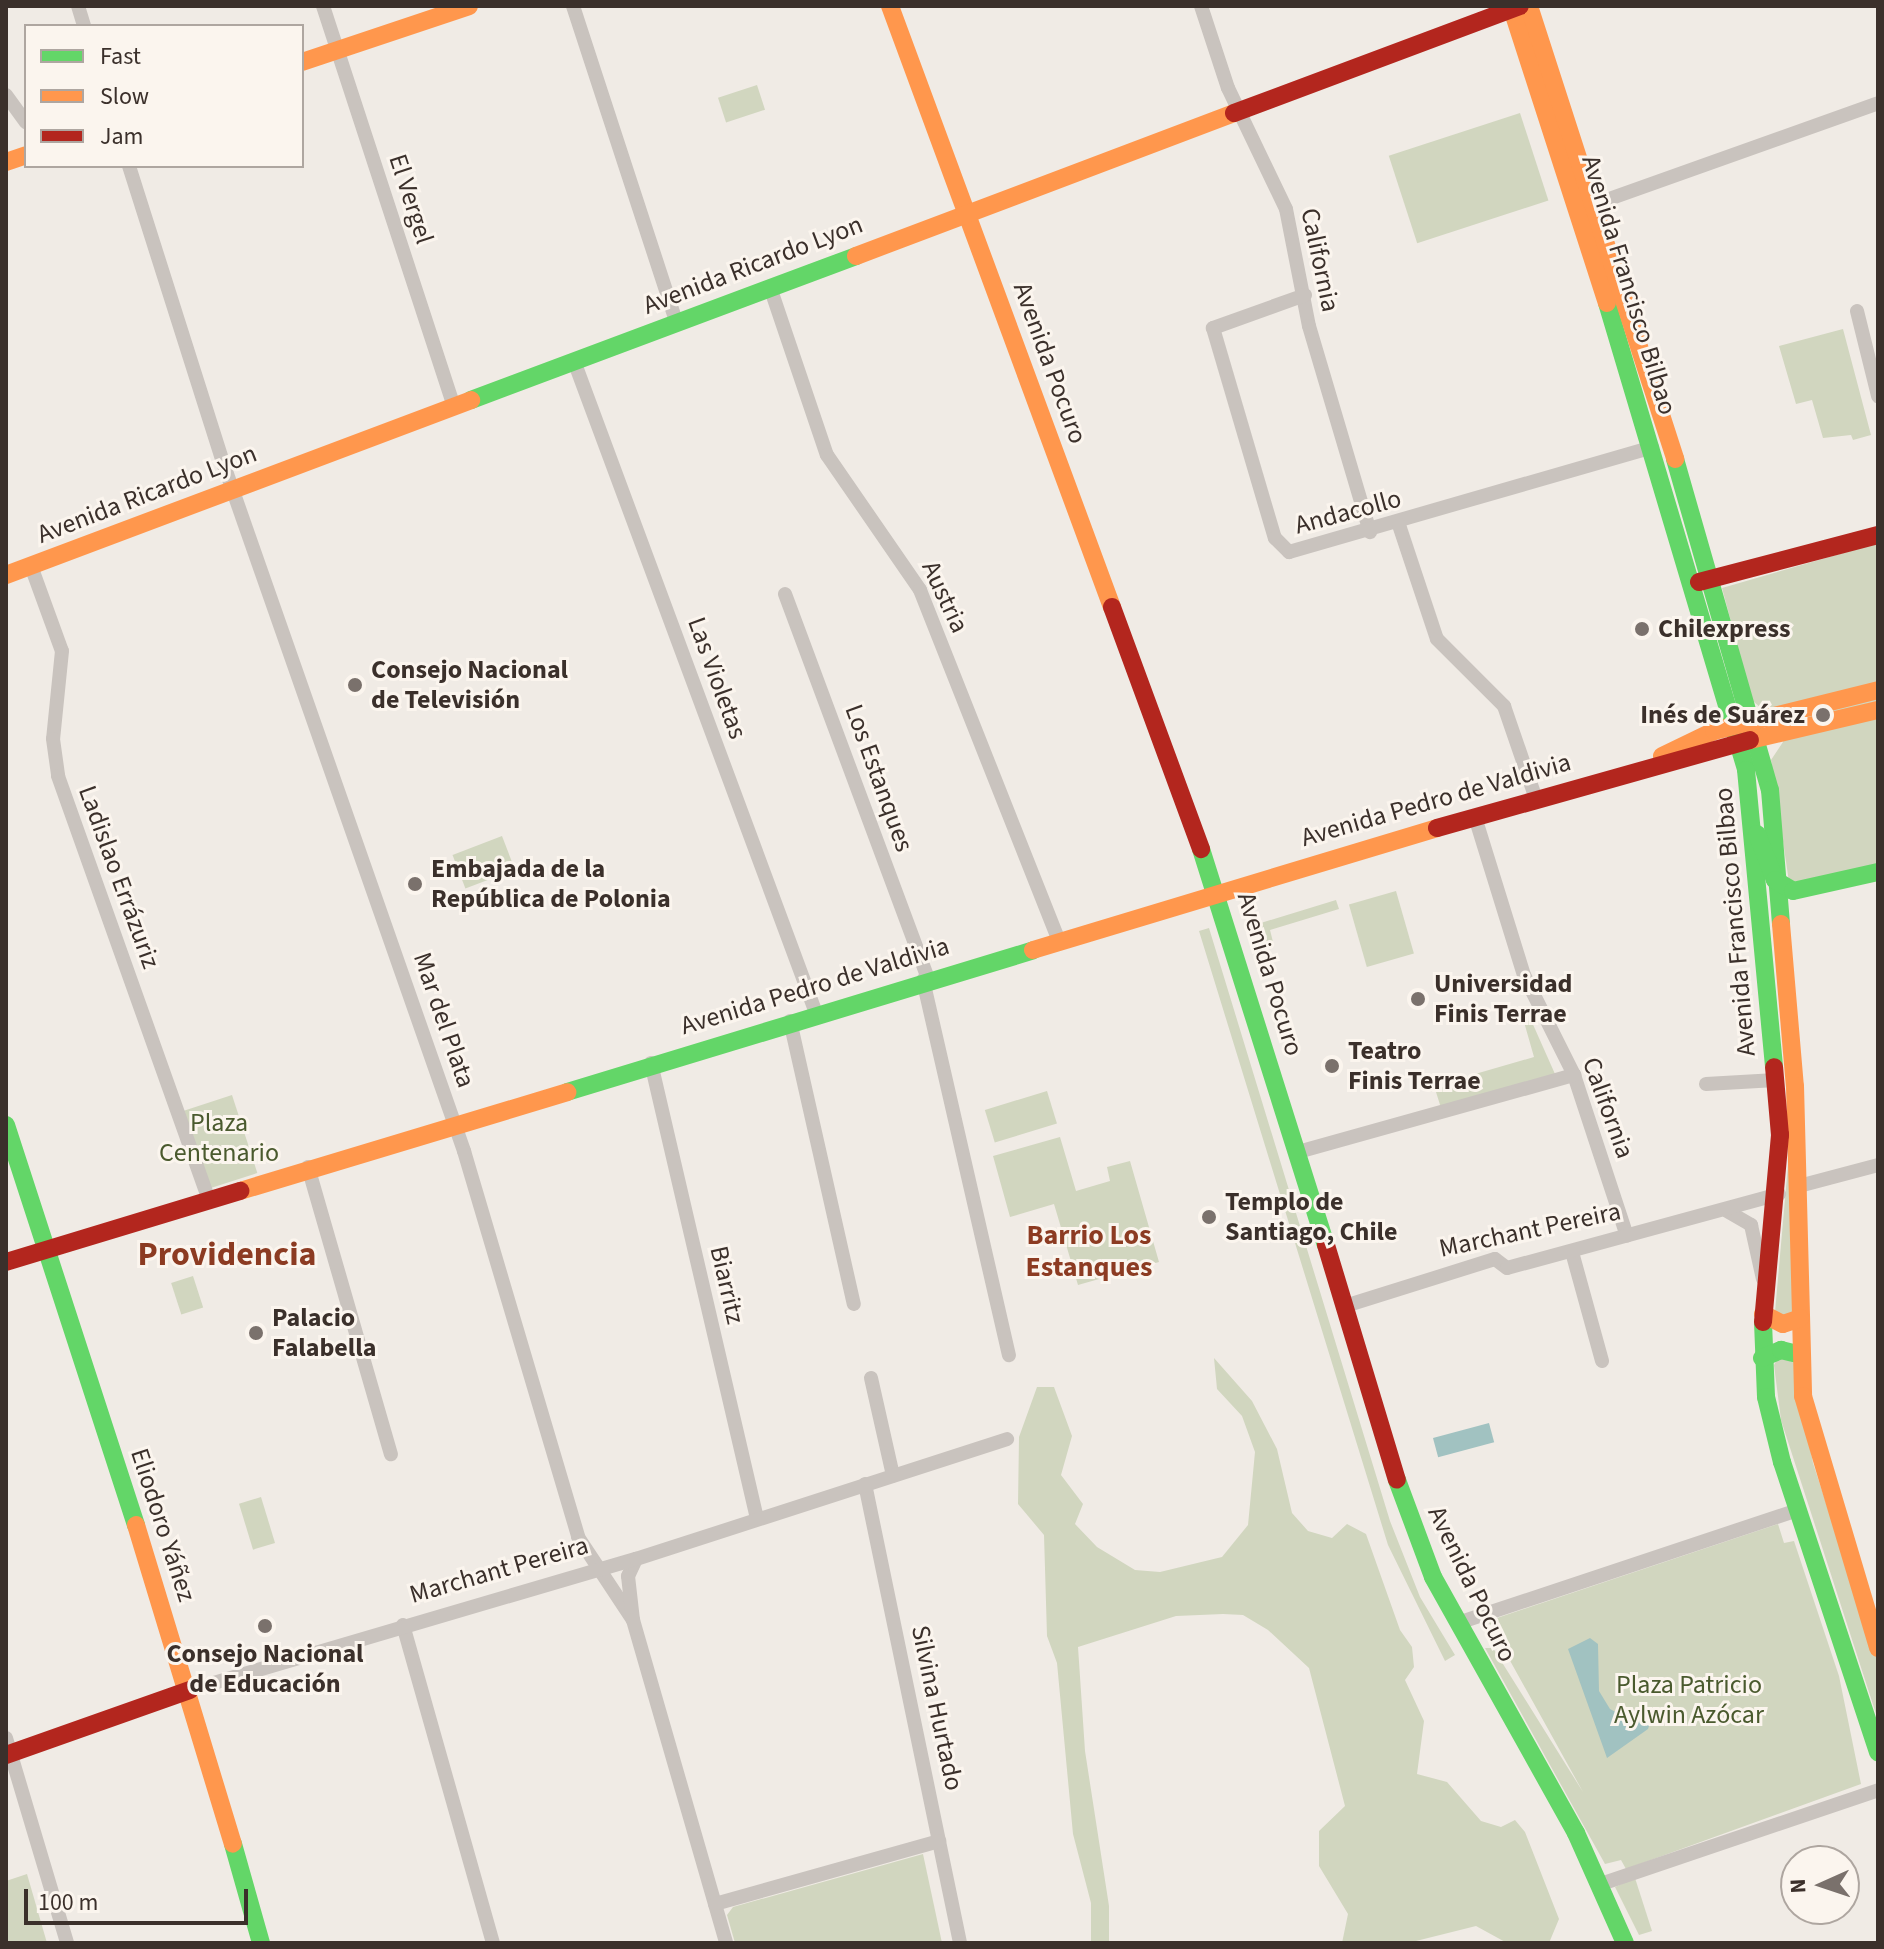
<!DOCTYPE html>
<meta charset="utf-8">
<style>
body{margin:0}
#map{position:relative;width:1884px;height:1949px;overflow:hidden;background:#f0ebe5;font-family:"Source Sans 3",sans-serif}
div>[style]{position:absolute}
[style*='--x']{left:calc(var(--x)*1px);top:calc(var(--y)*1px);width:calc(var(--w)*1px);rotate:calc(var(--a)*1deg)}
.green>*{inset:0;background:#d1d6bf;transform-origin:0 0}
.water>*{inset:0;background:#a1c2c1;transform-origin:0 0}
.street>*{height:14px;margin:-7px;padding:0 7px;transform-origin:7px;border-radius:7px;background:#c9c3be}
.fast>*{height:18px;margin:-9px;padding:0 9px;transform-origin:9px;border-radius:9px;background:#63d668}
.slow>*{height:18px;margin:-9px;padding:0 9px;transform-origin:9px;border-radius:9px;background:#ff974d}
.jam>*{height:18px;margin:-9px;padding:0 9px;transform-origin:9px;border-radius:9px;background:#b3261e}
.dots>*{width:22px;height:22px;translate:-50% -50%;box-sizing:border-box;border:4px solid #fbf5ee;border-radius:50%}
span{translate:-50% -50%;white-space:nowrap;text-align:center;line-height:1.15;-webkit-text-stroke:6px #fbf5ee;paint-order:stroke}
.street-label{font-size:26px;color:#3b302b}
.poi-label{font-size:26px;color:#3b302b;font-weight:700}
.left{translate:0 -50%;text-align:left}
.right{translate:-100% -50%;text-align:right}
.park-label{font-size:26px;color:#4a5a2e}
.neighbourhood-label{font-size:28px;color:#8c3b22;font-weight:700}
.district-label{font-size:34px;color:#8c3b22;font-weight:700}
.frame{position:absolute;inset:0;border:8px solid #3b302b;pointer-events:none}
.legend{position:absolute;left:24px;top:24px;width:280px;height:144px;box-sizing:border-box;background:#fbf5ee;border:2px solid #aea6a0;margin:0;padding:10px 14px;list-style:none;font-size:24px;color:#3b302b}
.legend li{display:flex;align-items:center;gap:16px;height:40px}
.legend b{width:40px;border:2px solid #aea6a0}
.north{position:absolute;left:1780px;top:1845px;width:80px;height:80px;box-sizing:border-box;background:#fbf5ee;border:2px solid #aea6a0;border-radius:50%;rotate:267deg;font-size:22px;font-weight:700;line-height:32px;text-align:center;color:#3b302b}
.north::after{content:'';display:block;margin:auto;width:28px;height:36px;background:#7a716c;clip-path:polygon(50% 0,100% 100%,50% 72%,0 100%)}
.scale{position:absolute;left:24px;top:1889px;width:224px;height:36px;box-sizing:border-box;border:4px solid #3b302b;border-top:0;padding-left:10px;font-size:24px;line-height:28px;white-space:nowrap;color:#3b302b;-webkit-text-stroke:6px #fbf5ee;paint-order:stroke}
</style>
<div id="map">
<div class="green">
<i style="left:757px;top:85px;width:26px;height:41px;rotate:72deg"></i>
<i style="left:1520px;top:113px;width:92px;height:138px;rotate:72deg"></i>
<i style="clip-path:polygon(1843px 329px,1871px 435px,1853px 440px,1851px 435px,1823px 438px,1812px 400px,1796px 404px,1779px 346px)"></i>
<i style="clip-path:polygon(1878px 543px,1878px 864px,1836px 878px,1789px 882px,1771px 760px,1783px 742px,1775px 709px,1763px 710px,1752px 700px,1722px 588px)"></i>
<i style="left:502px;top:836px;width:36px;height:53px;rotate:69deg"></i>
<i style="left:1396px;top:891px;width:65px;height:49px;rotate:74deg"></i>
<i style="clip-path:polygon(1336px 900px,1339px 909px,1270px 930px,1274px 946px,1258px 950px,1251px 926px)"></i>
<i style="clip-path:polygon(1209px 928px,1390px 1521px,1420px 1597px,1455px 1655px,1445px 1661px,1388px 1545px,1199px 931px)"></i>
<i style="clip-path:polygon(1531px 1020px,1555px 1074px,1441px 1108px,1436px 1092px,1451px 1081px,1534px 1057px,1524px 1022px)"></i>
<i style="left:1047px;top:1091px;width:34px;height:65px;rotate:73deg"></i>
<i style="left:232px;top:1095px;width:82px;height:53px;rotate:72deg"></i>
<i style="clip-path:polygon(1792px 1120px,1793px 1311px,1789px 1317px,1775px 1312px)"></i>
<i style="clip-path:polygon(1060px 1137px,1076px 1191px,1110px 1181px,1107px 1167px,1130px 1161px,1159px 1262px,1078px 1285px,1054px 1204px,1010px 1217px,993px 1156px)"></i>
<i style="left:193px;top:1276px;width:33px;height:23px;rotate:72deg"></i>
<i style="clip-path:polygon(1779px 1356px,1794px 1363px,1813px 1463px,1878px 1663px,1878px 1720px,1781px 1420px,1774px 1365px)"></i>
<i style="clip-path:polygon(1214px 1358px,1252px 1401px,1277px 1449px,1292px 1513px,1308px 1531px,1332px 1538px,1347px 1524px,1366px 1534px,1400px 1630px,1412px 1647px,1414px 1667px,1405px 1680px,1424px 1721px,1417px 1774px,1447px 1782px,1481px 1821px,1501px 1827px,1515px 1820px,1525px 1832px,1559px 1919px,1549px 1943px,1507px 1943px,1476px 1926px,1408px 1943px,1342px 1943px,1348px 1914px,1319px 1866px,1319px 1831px,1345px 1806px,1309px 1668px,1268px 1630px,1243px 1615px,1223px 1614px,1176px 1616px,1078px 1647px,1085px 1751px,1109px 1906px,1109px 1943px,1091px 1943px,1091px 1903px,1073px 1834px,1057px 1663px,1047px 1636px,1044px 1535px,1018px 1504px,1019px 1437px,1037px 1387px,1054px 1387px,1072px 1436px,1061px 1475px,1083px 1504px,1075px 1524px,1097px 1547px,1135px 1570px,1160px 1572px,1222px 1557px,1248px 1525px,1255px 1452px,1242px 1416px,1217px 1389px)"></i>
<i style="left:261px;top:1497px;width:48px;height:23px;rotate:73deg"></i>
<i style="clip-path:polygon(1778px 1524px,1784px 1543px,1794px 1541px,1839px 1676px,1861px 1784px,1626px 1869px,1621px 1860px,1605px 1864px,1485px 1648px,1493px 1648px,1583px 1792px,1488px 1621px)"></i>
<i style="clip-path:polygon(923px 1854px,942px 1943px,735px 1943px,727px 1915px,733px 1907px)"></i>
<i style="clip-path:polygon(27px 1874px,47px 1943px,6px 1943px,6px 1881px)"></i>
<i style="clip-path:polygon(1635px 1878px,1652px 1931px,1639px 1935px,1615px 1887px)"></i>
</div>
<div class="water">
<i style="left:1489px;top:1423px;width:20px;height:58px;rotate:75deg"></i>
<i style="clip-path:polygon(1590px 1638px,1598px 1644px,1599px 1691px,1610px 1709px,1627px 1718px,1652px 1717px,1648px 1729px,1607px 1758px,1568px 1649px)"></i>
</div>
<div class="street">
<i style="--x:78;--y:6;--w:21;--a:73"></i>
<i style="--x:323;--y:6;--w:421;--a:71.9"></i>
<i style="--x:573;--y:6;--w:332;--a:71.9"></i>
<i style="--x:1201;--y:6;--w:86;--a:71.8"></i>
<i style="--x:1228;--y:88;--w:134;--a:64.4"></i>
<i style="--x:1286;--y:209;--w:119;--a:78.9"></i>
<i style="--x:1309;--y:326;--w:215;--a:73.5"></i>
<i style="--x:6;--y:95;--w:34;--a:54"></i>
<i style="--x:129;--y:166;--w:317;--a:72.4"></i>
<i style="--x:225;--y:468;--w:724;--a:70.71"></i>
<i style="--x:464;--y:1151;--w:402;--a:73.5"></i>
<i style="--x:578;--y:1537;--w:100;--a:56.5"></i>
<i style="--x:1595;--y:204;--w:300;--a:-19.6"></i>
<i style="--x:770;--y:287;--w:177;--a:71.3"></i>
<i style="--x:827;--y:455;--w:164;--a:55.4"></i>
<i style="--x:920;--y:590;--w:375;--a:68.4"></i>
<i style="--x:1305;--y:295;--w:98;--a:160.3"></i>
<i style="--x:1213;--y:328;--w:219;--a:73.6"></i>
<i style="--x:1275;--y:538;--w:20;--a:45"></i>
<i style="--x:1289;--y:552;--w:378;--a:-16.1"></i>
<i style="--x:1857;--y:311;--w:88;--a:76.1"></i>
<i style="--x:574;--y:361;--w:695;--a:69.64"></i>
<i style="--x:1399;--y:525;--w:120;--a:71.6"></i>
<i style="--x:1437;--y:639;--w:95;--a:45"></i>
<i style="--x:1504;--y:706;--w:98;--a:71"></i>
<i style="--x:31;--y:566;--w:90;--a:70"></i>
<i style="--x:62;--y:651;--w:88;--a:95.8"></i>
<i style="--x:53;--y:739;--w:37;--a:82"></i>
<i style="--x:58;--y:776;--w:448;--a:70.4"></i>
<i style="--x:785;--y:594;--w:411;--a:69.6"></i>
<i style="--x:1475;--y:817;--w:165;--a:72.8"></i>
<i style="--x:1524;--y:975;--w:112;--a:63.4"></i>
<i style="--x:1574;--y:1075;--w:169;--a:71.8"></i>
<i style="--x:923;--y:980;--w:385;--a:77.1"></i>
<i style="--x:790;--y:1021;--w:290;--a:77.3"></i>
<i style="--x:651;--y:1063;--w:467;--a:76.9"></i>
<i style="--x:1706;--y:1084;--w:70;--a:-3.3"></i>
<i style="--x:1298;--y:1152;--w:287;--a:-15.6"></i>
<i style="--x:308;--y:1167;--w:299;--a:73.9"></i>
<i style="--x:1799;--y:1186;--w:82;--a:-14.9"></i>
<i style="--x:1727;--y:1211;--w:28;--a:30"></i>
<i style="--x:1751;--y:1225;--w:55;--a:77.5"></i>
<i style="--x:1572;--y:1252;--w:113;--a:74.6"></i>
<i style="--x:1345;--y:1306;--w:157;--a:-17.4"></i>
<i style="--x:1495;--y:1259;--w:15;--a:37"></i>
<i style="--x:1507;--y:1268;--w:282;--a:-15.2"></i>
<i style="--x:871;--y:1378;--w:100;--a:77.3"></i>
<i style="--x:865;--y:1484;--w:469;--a:78.3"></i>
<i style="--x:636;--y:1559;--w:19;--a:115"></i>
<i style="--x:628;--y:1576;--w:44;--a:83.5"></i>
<i style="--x:633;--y:1620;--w:336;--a:73.9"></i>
<i style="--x:1458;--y:1623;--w:357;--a:-18.4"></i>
<i style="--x:403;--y:1625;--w:330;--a:74.2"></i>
<i style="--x:190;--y:1690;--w:465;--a:-16.4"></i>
<i style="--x:636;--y:1559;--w:390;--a:-17.9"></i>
<i style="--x:6;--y:1738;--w:214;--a:73.4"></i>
<i style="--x:1601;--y:1884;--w:293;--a:-18.7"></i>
<i style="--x:715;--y:1904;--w:233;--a:-15.7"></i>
</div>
<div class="fast">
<i style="--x:1607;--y:303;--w:487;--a:73.4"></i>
<i style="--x:1746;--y:770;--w:298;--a:84.6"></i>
<i style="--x:471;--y:400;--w:411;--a:-20.5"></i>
<i style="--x:1675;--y:459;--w:344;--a:74"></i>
<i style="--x:1770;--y:790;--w:134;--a:85.3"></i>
<i style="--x:1757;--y:834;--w:49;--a:68.6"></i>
<i style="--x:1775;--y:880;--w:21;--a:31"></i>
<i style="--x:1793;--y:891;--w:87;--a:-12.6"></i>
<i style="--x:1201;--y:849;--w:415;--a:72.5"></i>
<i style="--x:567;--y:1092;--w:487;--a:-16.9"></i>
<i style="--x:6;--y:1125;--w:421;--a:72"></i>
<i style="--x:1763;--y:1322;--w:75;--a:87.7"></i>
<i style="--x:1766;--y:1397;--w:67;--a:76.2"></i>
<i style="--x:1782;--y:1462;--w:306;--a:71.7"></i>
<i style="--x:1762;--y:1358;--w:21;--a:-23"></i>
<i style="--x:1781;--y:1350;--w:21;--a:14"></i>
<i style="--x:1397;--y:1480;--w:103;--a:69.6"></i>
<i style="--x:1433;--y:1577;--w:293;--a:60.8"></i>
<i style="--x:1576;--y:1833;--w:120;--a:66"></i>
<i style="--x:233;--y:1844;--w:103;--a:74.2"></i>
</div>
<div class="slow">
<i style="--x:890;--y:6;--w:641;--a:69.73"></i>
<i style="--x:1511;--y:6;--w:312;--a:72.1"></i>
<i style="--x:1529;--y:6;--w:476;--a:72.1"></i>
<i style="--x:302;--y:62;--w:176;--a:-18.5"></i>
<i style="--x:6;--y:162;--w:21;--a:-19"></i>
<i style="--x:856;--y:256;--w:404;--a:-20.7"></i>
<i style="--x:6;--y:575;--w:497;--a:-20.6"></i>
<i style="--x:1750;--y:740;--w:131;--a:-13.2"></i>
<i style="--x:1662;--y:756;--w:58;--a:-25.7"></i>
<i style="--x:1714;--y:731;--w:169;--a:-14"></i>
<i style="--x:1781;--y:924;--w:163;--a:85.1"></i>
<i style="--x:1795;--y:1086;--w:310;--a:88.5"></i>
<i style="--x:1803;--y:1396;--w:263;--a:73.4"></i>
<i style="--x:1033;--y:950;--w:422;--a:-16.8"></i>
<i style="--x:240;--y:1191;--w:342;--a:-16.8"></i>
<i style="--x:1763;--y:1314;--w:22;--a:27"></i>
<i style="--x:1783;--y:1324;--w:18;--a:-19"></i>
<i style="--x:136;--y:1525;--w:333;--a:73.1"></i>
</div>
<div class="jam">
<i style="--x:1234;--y:113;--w:305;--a:-20.5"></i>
<i style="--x:1699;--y:582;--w:185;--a:-14.7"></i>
<i style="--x:1112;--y:607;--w:258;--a:69.8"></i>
<i style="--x:1437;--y:828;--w:325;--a:-15.7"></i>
<i style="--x:1326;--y:1245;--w:245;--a:73.2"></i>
<i style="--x:6;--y:1262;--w:245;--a:-16.9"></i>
<i style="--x:1763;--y:1322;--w:188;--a:-84.8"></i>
<i style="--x:1780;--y:1135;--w:68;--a:-95"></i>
<i style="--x:6;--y:1755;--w:195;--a:-19.5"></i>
</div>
<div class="dots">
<i style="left:1642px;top:629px;background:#7a716c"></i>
<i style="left:355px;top:685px;background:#7a716c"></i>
<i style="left:1823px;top:715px;background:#7a716c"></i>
<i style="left:415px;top:884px;background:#7a716c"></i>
<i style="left:1418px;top:999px;background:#7a716c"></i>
<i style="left:1332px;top:1066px;background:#7a716c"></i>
<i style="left:1209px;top:1217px;background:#7a716c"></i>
<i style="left:256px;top:1333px;background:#7a716c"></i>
<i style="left:265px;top:1626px;background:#7a716c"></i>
</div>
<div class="street-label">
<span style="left:411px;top:199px;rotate:72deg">El Vergel</span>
<span style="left:1320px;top:260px;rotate:78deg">California</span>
<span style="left:753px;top:265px;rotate:-21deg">Avenida Ricardo Lyon</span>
<span style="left:1629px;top:285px;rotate:73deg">Avenida Francisco Bilbao</span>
<span style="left:1050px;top:363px;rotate:70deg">Avenida Pocuro</span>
<span style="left:147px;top:494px;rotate:-21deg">Avenida Ricardo Lyon</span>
<span style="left:1348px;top:512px;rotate:-15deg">Andacollo</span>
<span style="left:945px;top:597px;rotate:65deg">Austria</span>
<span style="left:717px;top:678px;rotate:70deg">Las Violetas</span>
<span style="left:879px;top:778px;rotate:70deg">Los Estanques</span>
<span style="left:1436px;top:800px;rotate:-16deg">Avenida Pedro de Valdivia</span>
<span style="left:119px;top:877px;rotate:70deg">Ladislao Errázuriz</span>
<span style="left:1735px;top:922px;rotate:-95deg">Avenida Francisco Bilbao</span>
<span style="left:1270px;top:974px;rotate:73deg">Avenida Pocuro</span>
<span style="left:815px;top:986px;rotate:-17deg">Avenida Pedro de Valdivia</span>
<span style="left:444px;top:1020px;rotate:71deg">Mar del Plata</span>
<span style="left:1608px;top:1108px;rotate:70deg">California</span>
<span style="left:1530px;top:1230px;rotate:-12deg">Marchant Pereira</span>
<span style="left:727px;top:1285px;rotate:77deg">Biarritz</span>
<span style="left:163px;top:1525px;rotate:72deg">Eliodoro Yáñez</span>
<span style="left:499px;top:1570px;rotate:-16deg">Marchant Pereira</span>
<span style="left:1472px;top:1584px;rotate:64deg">Avenida Pocuro</span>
<span style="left:937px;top:1708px;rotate:78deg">Silvina Hurtado</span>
</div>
<div class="poi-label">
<span class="left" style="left:1658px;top:629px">Chilexpress</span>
<span class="left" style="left:371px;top:685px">Consejo Nacional<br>de Televisión</span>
<span class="right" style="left:1805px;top:715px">Inés de Suárez</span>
<span class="left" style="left:431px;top:884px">Embajada de la<br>República de Polonia</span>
<span class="left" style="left:1434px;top:999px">Universidad<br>Finis Terrae</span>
<span class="left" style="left:1348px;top:1066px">Teatro<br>Finis Terrae</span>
<span class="left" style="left:1225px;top:1217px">Templo de<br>Santiago, Chile</span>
<span class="left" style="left:272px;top:1333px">Palacio<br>Falabella</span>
<span style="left:265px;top:1669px">Consejo Nacional<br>de Educación</span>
</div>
<div class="park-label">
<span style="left:219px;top:1138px">Plaza<br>Centenario</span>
<span style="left:1689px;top:1700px">Plaza Patricio<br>Aylwin Azócar</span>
</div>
<div class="neighbourhood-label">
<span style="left:1089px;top:1251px">Barrio Los<br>Estanques</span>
</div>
<div class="district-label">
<span style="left:227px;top:1255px">Providencia</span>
</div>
<div class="frame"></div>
<ul class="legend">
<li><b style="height:10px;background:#63d668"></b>Fast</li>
<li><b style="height:10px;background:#ff974d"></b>Slow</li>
<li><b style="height:10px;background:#b3261e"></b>Jam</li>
</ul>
<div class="north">N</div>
<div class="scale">100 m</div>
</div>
